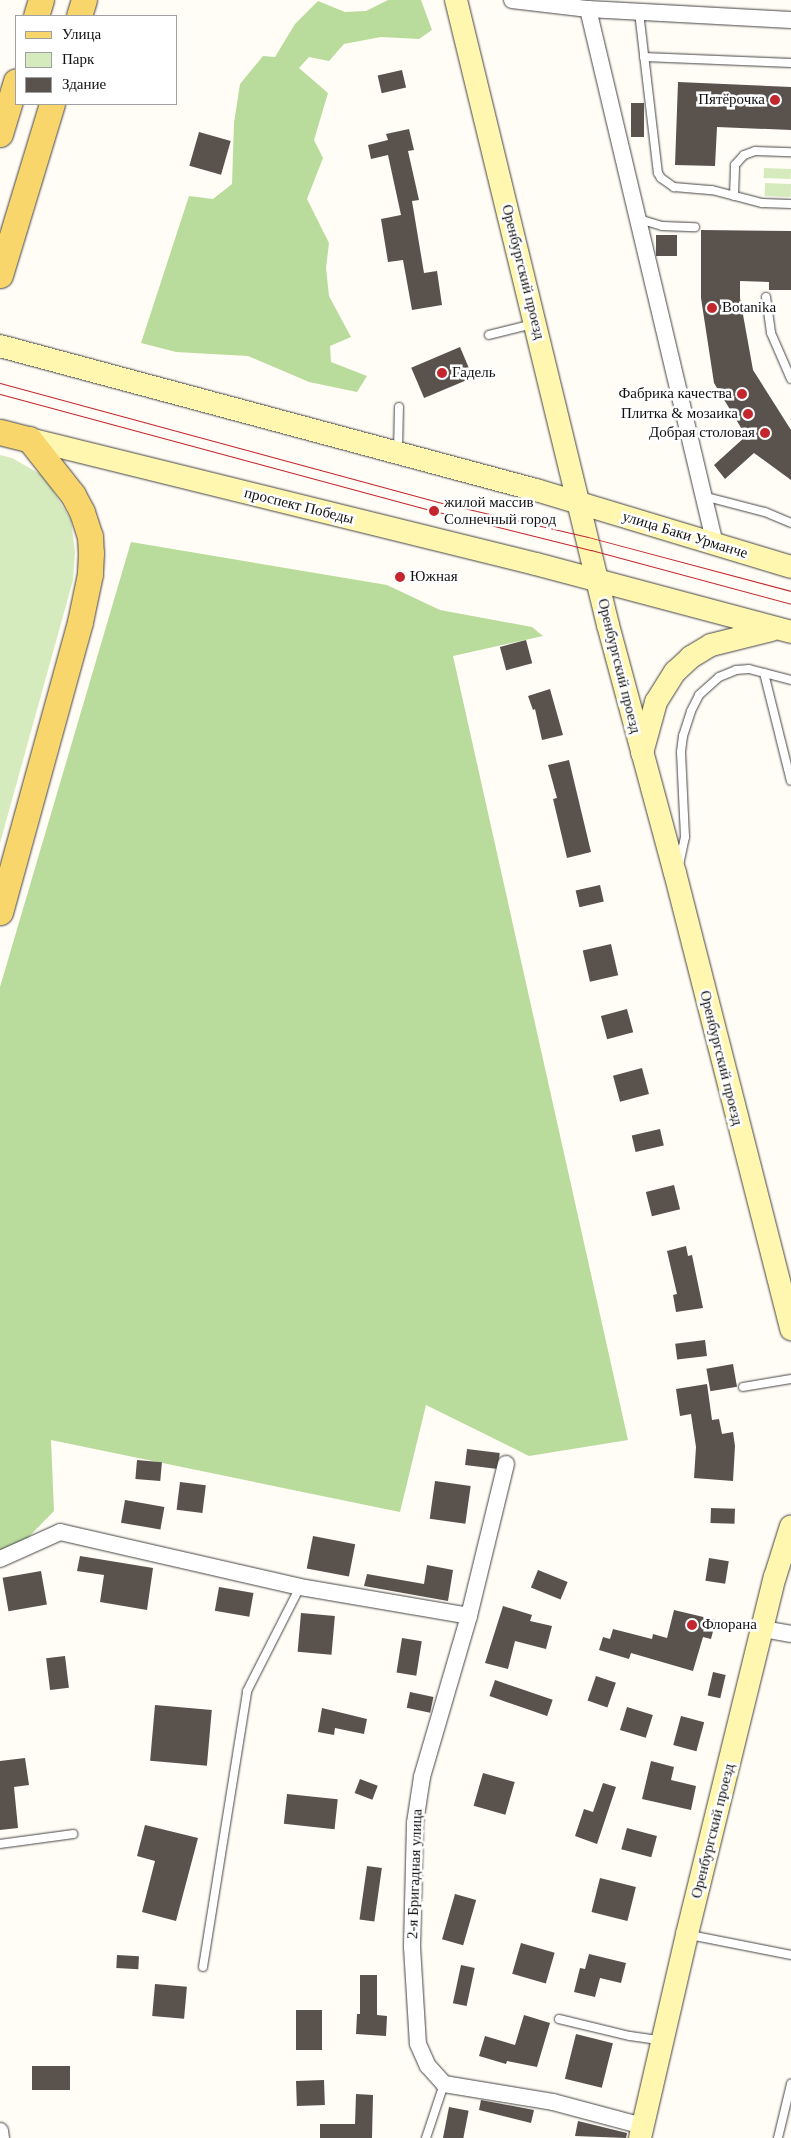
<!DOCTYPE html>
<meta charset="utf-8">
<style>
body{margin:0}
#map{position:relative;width:791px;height:2138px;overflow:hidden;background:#fffdf5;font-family:"Times New Roman",serif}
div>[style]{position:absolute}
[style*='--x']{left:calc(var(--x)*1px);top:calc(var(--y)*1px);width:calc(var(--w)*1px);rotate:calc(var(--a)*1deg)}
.green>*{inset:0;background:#d5ebbd;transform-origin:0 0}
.forest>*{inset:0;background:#b9dc9c}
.building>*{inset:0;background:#5a524d;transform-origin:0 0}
.roads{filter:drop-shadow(0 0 1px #444) drop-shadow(0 0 1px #444)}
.lane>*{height:8px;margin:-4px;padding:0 4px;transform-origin:4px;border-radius:4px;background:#fff}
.street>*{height:16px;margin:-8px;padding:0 8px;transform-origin:8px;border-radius:8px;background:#fff}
.secondary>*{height:22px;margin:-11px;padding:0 11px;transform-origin:11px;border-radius:11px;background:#fff6b0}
.primary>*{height:25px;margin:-12.5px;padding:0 12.5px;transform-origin:12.5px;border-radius:12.5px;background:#f9d66b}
.tram>*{height:1px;margin:-0.5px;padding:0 0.5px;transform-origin:0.5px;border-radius:0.5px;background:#c4262e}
.dots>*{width:14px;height:14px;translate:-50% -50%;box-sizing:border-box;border:2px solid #fff;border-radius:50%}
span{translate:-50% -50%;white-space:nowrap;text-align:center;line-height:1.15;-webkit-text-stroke:5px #fff;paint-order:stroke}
.poi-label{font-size:15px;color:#111}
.right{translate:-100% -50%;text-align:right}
.left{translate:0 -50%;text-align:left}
.street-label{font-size:15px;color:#111}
.legend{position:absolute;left:15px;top:15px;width:162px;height:90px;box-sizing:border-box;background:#fff;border:1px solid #a0a0a0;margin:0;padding:6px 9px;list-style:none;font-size:15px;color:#111}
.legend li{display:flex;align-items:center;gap:10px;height:25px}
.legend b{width:25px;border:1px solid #a0a0a0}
</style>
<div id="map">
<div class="green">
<i style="left:764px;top:168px;width:27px;height:10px;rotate:2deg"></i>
<i style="left:765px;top:183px;width:26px;height:13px;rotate:2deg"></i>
<i style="clip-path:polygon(0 455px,12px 458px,40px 474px,53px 491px,71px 520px,75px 552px,73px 580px,0 843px)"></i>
</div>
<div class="forest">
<i style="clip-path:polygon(388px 0,421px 0,432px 30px,419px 39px,381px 37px,344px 44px,329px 61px,309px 57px,299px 68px,328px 93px,314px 140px,323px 158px,307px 199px,329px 243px,326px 268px,329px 296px,351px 337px,330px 346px,331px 362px,367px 376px,357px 392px,309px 382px,248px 356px,176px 352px,141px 343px,189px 196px,213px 199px,232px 184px,234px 123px,240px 84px,263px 56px,275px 57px,295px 24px,318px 1px,345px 12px,366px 11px)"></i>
<i style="clip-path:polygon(131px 542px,387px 585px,440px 610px,532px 627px,543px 636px,453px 656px,628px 1440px,529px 1456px,426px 1405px,400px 1512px,51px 1440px,54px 1511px,0 1566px,0 987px)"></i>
</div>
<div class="building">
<i style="left:402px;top:70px;width:18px;height:25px;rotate:77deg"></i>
<i style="clip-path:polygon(678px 82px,791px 87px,791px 130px,717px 127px,715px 166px,675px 165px)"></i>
<i style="left:631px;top:103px;width:13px;height:34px"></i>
<i style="clip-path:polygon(409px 129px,414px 150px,408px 151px,419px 200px,412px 201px,424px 273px,437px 271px,442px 305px,412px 310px,403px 260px,388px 262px,381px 219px,401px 215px,388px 155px,371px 159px,368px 145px,388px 140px,386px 134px)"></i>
<i style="left:199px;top:132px;width:33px;height:35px;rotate:16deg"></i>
<i style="clip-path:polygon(701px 230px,791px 231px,791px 290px,769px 290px,769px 282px,740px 281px,740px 298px,753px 370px,791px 430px,791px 480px,754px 453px,725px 479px,714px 465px,746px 436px,714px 383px,701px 298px)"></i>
<i style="left:656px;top:235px;width:21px;height:21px"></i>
<i style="left:460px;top:347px;width:33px;height:53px;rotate:67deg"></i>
<i style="left:526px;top:640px;width:24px;height:27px;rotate:75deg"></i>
<i style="clip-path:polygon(550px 689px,563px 735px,542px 740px,535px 709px,533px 710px,528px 696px)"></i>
<i style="clip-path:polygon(569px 760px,591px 852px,567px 858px,553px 799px,557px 798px,548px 765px)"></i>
<i style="left:600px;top:885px;width:17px;height:25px;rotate:77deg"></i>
<i style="left:611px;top:944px;width:32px;height:29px;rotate:77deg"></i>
<i style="left:627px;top:1009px;width:24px;height:27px;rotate:75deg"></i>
<i style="left:642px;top:1068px;width:27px;height:30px;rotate:75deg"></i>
<i style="left:660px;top:1129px;width:17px;height:29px;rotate:77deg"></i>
<i style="left:674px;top:1185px;width:25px;height:29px;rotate:76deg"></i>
<i style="clip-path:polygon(686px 1246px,688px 1256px,692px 1255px,703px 1308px,676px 1312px,673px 1295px,677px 1294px,667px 1251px)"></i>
<i style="left:705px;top:1340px;width:16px;height:30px;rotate:83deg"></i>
<i style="left:733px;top:1364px;width:23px;height:27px;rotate:80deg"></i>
<i style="clip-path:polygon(707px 1384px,712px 1420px,719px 1419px,722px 1434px,733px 1432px,735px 1446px,733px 1481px,694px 1478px,696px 1447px,691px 1414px,680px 1416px,676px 1389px)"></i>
<i style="left:467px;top:1449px;width:33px;height:16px;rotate:7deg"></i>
<i style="left:137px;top:1460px;width:25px;height:19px;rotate:5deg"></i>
<i style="left:435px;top:1481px;width:36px;height:38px;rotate:8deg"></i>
<i style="left:180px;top:1482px;width:26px;height:28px;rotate:7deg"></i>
<i style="left:125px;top:1500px;width:40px;height:23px;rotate:10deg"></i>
<i style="left:711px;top:1508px;width:24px;height:15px;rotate:2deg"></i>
<i style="left:313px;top:1536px;width:43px;height:33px;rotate:11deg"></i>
<i style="clip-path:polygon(80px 1556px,153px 1568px,147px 1610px,100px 1602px,104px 1575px,77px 1571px)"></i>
<i style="left:709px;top:1558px;width:20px;height:23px;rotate:9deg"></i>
<i style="clip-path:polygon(427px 1565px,453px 1570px,448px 1601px,364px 1586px,367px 1574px,424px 1584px)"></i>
<i style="left:538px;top:1570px;width:32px;height:19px;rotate:22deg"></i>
<i style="left:41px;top:1571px;width:34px;height:39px;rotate:80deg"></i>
<i style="left:219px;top:1587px;width:35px;height:24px;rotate:10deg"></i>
<i style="clip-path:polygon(503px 1606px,532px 1615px,530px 1621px,552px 1626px,546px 1649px,515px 1641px,508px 1669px,485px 1663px)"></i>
<i style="clip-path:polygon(674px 1610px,716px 1620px,711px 1639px,703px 1637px,693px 1671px,631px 1653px,629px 1659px,599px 1650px,603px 1637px,610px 1639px,613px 1629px,652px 1639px,653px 1634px,667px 1638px)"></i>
<i style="left:301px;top:1613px;width:34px;height:39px;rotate:5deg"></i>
<i style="left:402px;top:1638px;width:20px;height:35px;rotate:9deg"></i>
<i style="left:65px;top:1656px;width:32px;height:19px;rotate:83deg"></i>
<i style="left:713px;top:1672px;width:13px;height:24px;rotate:13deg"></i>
<i style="left:596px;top:1676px;width:21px;height:26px;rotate:19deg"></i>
<i style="left:495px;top:1680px;width:61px;height:17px;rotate:19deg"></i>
<i style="left:410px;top:1692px;width:24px;height:16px;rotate:12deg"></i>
<i style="left:155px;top:1705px;width:57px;height:56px;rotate:5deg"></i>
<i style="left:627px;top:1707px;width:27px;height:24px;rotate:17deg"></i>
<i style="clip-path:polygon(322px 1708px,367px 1719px,364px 1734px,335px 1728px,334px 1735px,318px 1732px)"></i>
<i style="left:681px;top:1716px;width:24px;height:30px;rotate:15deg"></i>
<i style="clip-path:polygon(25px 1758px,29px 1785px,14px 1787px,18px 1828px,0 1830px,0 1761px)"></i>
<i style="clip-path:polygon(651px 1761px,674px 1767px,671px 1780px,696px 1786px,691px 1810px,642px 1799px)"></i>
<i style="left:483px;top:1773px;width:33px;height:34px;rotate:16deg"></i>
<i style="left:360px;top:1779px;width:19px;height:15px;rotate:21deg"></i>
<i style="clip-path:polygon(603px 1783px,616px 1787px,597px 1844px,575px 1836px,584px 1809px,593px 1812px)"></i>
<i style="left:287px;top:1794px;width:51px;height:30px;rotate:6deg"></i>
<i style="clip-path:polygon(145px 1825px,198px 1838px,176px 1921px,142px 1912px,155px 1861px,137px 1856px)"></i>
<i style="left:627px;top:1828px;width:31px;height:22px;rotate:15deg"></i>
<i style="left:367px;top:1866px;width:15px;height:54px;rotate:8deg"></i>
<i style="left:600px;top:1878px;width:37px;height:35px;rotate:14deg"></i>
<i style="left:455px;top:1894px;width:22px;height:47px;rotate:16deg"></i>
<i style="left:521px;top:1943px;width:35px;height:32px;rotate:16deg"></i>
<i style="clip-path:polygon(589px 1954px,626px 1963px,621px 1983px,600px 1978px,595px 1997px,574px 1992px,580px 1968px,585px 1969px)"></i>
<i style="left:117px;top:1955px;width:22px;height:13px;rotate:3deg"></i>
<i style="left:461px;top:1965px;width:14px;height:39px;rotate:12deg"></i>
<i style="clip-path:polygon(360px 1975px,377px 1975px,377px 2015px,387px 2016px,386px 2036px,356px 2034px,357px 2014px,360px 2014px)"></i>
<i style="left:155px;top:1984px;width:32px;height:32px;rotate:5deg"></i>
<i style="left:296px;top:2010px;width:26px;height:40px"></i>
<i style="clip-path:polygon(524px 2015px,550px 2023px,537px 2067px,507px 2061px,506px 2064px,479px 2056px,485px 2036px,515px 2045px)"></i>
<i style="left:576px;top:2034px;width:38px;height:46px;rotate:14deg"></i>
<i style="left:32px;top:2066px;width:38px;height:24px"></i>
<i style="left:324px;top:2080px;width:25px;height:28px;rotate:88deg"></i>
<i style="clip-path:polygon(356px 2094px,373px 2095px,372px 2138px,320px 2138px,320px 2124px,355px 2124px)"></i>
<i style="clip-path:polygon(481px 2100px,534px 2110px,531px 2123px,479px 2110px)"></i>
<i style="left:449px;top:2107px;width:20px;height:32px;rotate:11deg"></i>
<i style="clip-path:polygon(578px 2121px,627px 2133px,626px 2138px,575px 2136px)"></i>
</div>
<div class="roads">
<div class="lane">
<i style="--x:639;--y:12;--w:162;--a:83.3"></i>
<i style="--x:658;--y:173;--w:6;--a:59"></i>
<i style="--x:661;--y:178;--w:16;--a:35"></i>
<i style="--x:674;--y:187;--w:38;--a:5"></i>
<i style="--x:712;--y:190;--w:52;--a:14.6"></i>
<i style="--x:762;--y:203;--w:29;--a:2"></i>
<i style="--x:644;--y:57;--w:147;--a:2.3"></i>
<i style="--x:734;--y:196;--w:31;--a:-88"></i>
<i style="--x:735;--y:165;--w:13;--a:-48"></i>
<i style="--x:744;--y:155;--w:12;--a:-20"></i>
<i style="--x:755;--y:151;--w:36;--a:2"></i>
<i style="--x:639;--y:219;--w:24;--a:17"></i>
<i style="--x:662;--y:226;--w:33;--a:2"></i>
<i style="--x:766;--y:297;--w:36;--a:82"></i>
<i style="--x:771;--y:333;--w:50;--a:66.5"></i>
<i style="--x:489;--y:335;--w:45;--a:-14"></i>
<i style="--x:398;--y:450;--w:43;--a:-88.7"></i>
<i style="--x:703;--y:496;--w:64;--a:14.5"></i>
<i style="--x:765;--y:512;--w:28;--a:23"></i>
<i style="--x:764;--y:673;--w:111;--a:76"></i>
<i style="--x:679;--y:865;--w:29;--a:-78"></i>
<i style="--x:685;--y:837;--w:85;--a:-92.7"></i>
<i style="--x:681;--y:752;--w:16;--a:-83"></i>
<i style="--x:683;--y:736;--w:26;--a:-72"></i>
<i style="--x:691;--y:711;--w:18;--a:-63"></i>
<i style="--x:699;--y:695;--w:27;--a:-42"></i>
<i style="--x:719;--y:677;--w:18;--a:-22"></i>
<i style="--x:736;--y:670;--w:13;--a:-4"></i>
<i style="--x:749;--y:669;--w:43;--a:14.7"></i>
<i style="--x:743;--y:1387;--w:49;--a:-9.5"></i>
<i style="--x:0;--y:1844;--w:74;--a:-7.8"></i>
<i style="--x:690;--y:1935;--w:103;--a:11.2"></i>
<i style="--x:203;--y:1967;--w:279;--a:-80.9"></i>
<i style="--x:247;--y:1691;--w:117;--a:-63"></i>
<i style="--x:559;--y:2019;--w:73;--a:13.5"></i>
<i style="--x:630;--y:2036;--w:30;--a:8"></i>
<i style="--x:426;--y:2138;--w:57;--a:-71.6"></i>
<i style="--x:778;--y:2138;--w:56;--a:-76.5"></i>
</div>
<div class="street">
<i style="--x:512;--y:0;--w:77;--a:6.8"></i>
<i style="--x:588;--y:9;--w:203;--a:3.1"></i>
<i style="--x:588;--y:9;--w:550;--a:76.65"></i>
<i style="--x:506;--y:1464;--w:156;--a:103.7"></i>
<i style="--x:469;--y:1616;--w:168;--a:106.3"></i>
<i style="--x:422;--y:1777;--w:47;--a:98.7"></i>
<i style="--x:415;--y:1823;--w:124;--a:91.4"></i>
<i style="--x:412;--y:1947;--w:97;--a:86.5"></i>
<i style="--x:418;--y:2044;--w:24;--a:66"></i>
<i style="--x:428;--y:2066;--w:24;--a:48"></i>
<i style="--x:444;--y:2084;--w:110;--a:9.4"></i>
<i style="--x:553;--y:2102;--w:93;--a:14.9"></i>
<i style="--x:0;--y:1559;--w:66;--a:-24.2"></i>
<i style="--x:60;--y:1532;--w:246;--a:12.9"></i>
<i style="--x:300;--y:1587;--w:171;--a:9.7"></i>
<i style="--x:763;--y:1629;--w:28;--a:10"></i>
<i style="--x:0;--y:2131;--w:7;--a:82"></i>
</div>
<div class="secondary">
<i style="--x:456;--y:0;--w:643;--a:76.33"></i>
<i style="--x:608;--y:625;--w:257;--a:74.9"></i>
<i style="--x:675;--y:873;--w:471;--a:75.7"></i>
<i style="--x:0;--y:346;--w:555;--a:15.04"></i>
<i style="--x:536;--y:490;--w:266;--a:16.8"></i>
<i style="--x:29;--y:439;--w:522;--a:13.85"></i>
<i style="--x:536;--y:564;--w:264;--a:14.9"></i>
<i style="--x:642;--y:753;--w:53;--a:-74.6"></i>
<i style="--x:656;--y:702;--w:36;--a:-58"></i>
<i style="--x:675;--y:672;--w:22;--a:-43"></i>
<i style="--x:691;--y:657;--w:23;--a:-31"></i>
<i style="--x:711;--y:645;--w:62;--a:-14"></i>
<i style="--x:640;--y:2138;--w:209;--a:-77"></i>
<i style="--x:687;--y:1934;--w:368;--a:-76.2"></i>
<i style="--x:775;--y:1577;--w:53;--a:-72.6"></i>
</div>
<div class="primary">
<i style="--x:36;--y:16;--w:17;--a:-73"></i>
<i style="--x:79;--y:16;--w:17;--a:-73"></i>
<i style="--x:0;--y:134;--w:55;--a:-73.2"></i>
<i style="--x:0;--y:275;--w:179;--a:-73.1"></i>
<i style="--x:0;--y:432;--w:30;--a:14"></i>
<i style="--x:29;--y:439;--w:71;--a:51.8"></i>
<i style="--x:73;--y:495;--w:19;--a:62"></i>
<i style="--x:82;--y:512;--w:25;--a:72"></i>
<i style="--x:90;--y:536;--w:17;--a:87"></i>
<i style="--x:91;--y:553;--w:21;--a:93"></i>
<i style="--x:90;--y:574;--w:49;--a:101.8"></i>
<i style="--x:80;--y:622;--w:301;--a:105.4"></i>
</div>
</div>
<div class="tram">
<i style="--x:0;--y:383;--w:454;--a:15.2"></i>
<i style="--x:438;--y:502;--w:154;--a:13.1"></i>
<i style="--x:588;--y:537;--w:210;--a:14.9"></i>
<i style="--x:0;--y:394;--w:449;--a:15.1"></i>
<i style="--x:434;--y:511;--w:162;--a:14"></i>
<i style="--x:591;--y:550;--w:207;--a:15.1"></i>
</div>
<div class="dots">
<i style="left:775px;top:100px;background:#c4262e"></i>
<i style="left:712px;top:308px;background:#c4262e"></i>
<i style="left:442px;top:373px;background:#c4262e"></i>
<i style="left:742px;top:394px;background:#c4262e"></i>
<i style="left:748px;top:414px;background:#c4262e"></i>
<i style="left:765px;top:433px;background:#c4262e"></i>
<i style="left:434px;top:511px;background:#c4262e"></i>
<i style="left:400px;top:577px;background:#c4262e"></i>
<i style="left:692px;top:1625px;background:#c4262e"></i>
</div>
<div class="poi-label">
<span class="right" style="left:765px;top:100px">Пятёрочка</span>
<span class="left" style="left:722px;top:308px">Botanika</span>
<span class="left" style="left:452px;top:373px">Гадель</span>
<span class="right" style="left:732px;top:394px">Фабрика качества</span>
<span class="right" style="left:738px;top:414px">Плитка &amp; мозаика</span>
<span class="right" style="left:755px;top:433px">Добрая столовая</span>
<span class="left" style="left:444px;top:511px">жилой массив<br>Солнечный город</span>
<span class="left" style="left:410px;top:577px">Южная</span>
<span class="left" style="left:702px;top:1625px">Флорана</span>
</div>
<div class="street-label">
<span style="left:523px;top:272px;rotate:76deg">Оренбургский проезд</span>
<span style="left:299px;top:506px;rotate:14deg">проспект Победы</span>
<span style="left:685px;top:535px;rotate:17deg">улица Баки Урманче</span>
<span style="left:619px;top:666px;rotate:76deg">Оренбургский проезд</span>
<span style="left:721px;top:1058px;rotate:76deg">Оренбургский проезд</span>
<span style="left:713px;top:1831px;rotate:-76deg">Оренбургский проезд</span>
<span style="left:415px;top:1874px;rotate:-88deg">2-я Бригадная улица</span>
</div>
<ul class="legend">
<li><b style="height:6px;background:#f9d66b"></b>Улица</li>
<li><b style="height:14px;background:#d5ebbd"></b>Парк</li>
<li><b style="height:14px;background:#5a524d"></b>Здание</li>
</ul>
</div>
